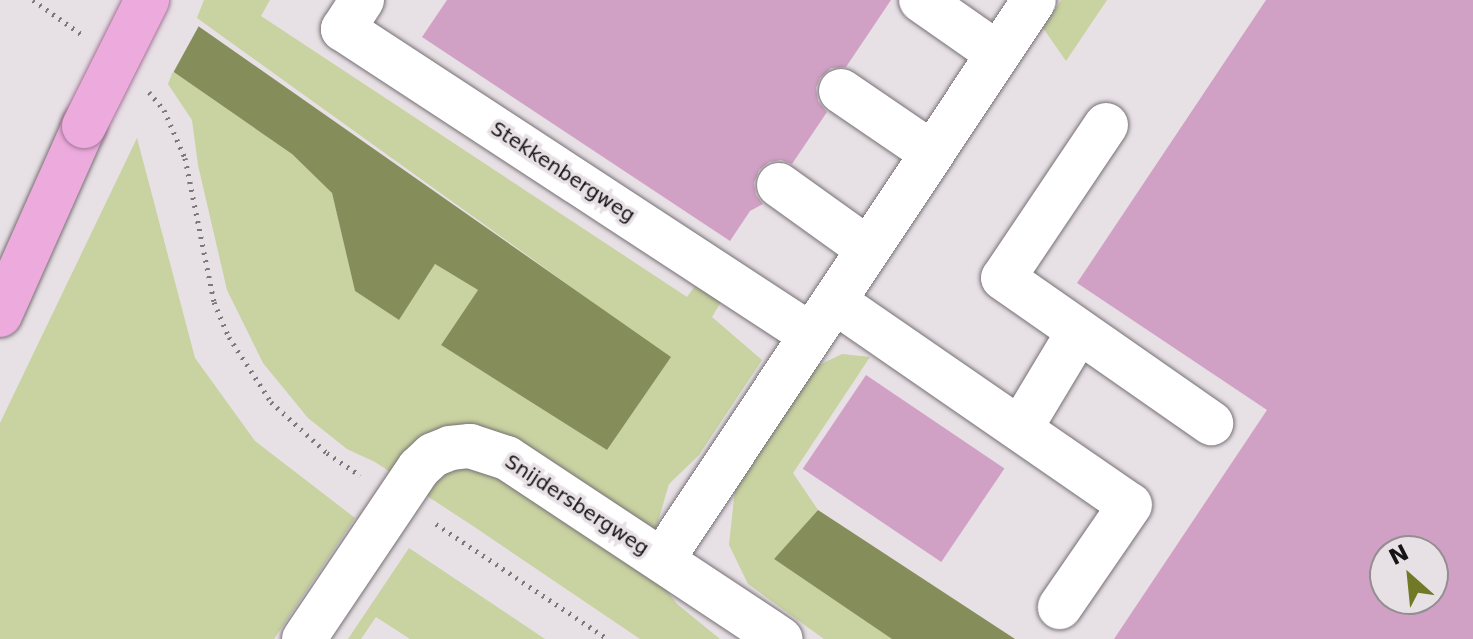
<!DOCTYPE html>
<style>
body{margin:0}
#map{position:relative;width:1473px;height:639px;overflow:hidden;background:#e7e0e5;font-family:"DejaVu Sans",sans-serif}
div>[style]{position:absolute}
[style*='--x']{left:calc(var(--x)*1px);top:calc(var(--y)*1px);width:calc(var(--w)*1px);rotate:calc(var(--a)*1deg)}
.green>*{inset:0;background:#c9d2a1}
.water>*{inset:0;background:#858e5a}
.pier>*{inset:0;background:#e7e0e5}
.building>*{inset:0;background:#d1a1c5;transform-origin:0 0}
.path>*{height:5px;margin-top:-2.5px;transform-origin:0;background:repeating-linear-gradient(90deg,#7c787b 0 2px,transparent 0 8px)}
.roads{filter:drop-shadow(0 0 2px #767074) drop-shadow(0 0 2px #767074)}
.minor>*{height:44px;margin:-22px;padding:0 22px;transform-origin:22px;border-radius:22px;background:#fff}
.highway>*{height:44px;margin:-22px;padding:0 22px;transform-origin:22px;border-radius:22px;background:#ecabdc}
.bridges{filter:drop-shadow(0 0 2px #a17696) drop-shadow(0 0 2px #a17696)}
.highway-bridge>*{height:44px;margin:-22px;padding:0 22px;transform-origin:22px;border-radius:22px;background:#ecabdc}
span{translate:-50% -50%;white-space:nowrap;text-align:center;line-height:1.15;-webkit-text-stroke:7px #e7e0e5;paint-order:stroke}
.street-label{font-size:20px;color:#161415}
.north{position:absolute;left:1369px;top:535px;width:80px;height:80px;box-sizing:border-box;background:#e7e0e5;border:2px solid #938e92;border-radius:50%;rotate:333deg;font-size:22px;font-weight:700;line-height:32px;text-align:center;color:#161415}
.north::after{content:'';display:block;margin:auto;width:28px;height:36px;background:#707a26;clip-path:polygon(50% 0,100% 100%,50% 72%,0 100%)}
</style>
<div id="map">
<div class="green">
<i style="clip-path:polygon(204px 0,270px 0,261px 16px,687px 297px,695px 286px,721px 302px,712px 317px,762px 360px,699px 455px,669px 484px,652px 542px,657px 577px,677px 604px,720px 639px,640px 639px,473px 526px,375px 462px,347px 449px,308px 418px,263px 363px,227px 290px,198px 165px,192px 120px,168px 84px,173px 71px,292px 154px,332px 193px,355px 291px,399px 320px,435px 264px,478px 290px,441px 345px,607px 450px,670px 358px,197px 18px)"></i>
<i style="clip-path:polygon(1061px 0,1107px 0,1066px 61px,1043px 28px)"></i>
<i style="clip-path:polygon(137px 138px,195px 358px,255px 441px,355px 518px,274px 639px,0 639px,0 423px)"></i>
<i style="clip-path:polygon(842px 354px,870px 357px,793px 473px,818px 510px,774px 559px,893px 639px,824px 639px,748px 584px,729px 545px,735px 489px,817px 366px)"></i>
<i style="clip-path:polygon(409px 548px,545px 639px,410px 639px,376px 617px,361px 639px,348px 639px)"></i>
</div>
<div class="water">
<i style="clip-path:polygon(70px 0,161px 0,671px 357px,607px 450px,441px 345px,478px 290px,435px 264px,399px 320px,355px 291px,332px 193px,292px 154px)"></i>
<i style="clip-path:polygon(818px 510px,1015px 639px,892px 639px,774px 559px)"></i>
</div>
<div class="pier">
<i style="clip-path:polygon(66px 0,168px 0,201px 22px,173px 73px)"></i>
</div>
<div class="building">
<i style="clip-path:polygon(447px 0,891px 0,846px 67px,831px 68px,820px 78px,816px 88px,818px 101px,827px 112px,792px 164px,781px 160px,769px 162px,759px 170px,754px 183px,756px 195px,763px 204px,750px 211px,730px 241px,422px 37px)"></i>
<i style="clip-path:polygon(evenodd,1266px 0,1473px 0,1473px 639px,1114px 639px,1267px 410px,1077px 283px,1266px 0,1385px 551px,1433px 551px,1433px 599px,1385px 599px,1385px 551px)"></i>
<i style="left:866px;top:375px;width:167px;height:113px;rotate:34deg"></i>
</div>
<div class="path">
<i style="--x:33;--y:0;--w:59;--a:35.3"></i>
<i style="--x:149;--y:92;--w:23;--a:50"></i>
<i style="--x:164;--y:110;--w:52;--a:66.4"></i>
<i style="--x:185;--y:158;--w:147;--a:78.6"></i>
<i style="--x:214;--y:302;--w:38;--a:67"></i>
<i style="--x:229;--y:337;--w:77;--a:57.1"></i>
<i style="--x:271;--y:402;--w:76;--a:42.3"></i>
<i style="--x:327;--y:453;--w:40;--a:34"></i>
<i style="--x:436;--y:524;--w:207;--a:33.8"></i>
</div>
<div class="roads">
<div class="minor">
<i style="--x:362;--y:0;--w:35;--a:123"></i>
<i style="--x:343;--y:29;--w:559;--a:33.18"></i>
<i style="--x:921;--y:0;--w:94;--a:35"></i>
<i style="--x:841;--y:91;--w:110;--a:34.3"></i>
<i style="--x:1106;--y:125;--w:184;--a:123.9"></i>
<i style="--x:1003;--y:278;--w:254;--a:34.9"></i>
<i style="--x:779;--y:185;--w:110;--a:35.7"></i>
<i style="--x:834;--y:301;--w:359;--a:34.6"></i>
<i style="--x:1130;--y:505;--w:124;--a:124.5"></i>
<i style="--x:1020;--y:429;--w:114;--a:-59"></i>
<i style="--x:662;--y:560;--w:672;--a:-56.4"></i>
<i style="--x:304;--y:639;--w:206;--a:-56.1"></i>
<i style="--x:419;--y:468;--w:19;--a:-43"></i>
<i style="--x:433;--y:455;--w:18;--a:-22"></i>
<i style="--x:450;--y:448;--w:20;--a:-6"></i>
<i style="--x:470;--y:446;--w:39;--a:18"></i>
<i style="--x:507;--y:458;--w:328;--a:33.5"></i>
</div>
<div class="highway">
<i style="--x:0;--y:315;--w:207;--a:-66"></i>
</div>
</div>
<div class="bridges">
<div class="highway-bridge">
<i style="--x:84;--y:126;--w:141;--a:-63.4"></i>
</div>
</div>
<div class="street-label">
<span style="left:563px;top:172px;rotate:33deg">Stekkenbergweg</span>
<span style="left:577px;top:505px;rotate:33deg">Snijdersbergweg</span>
</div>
<div class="north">N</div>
</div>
